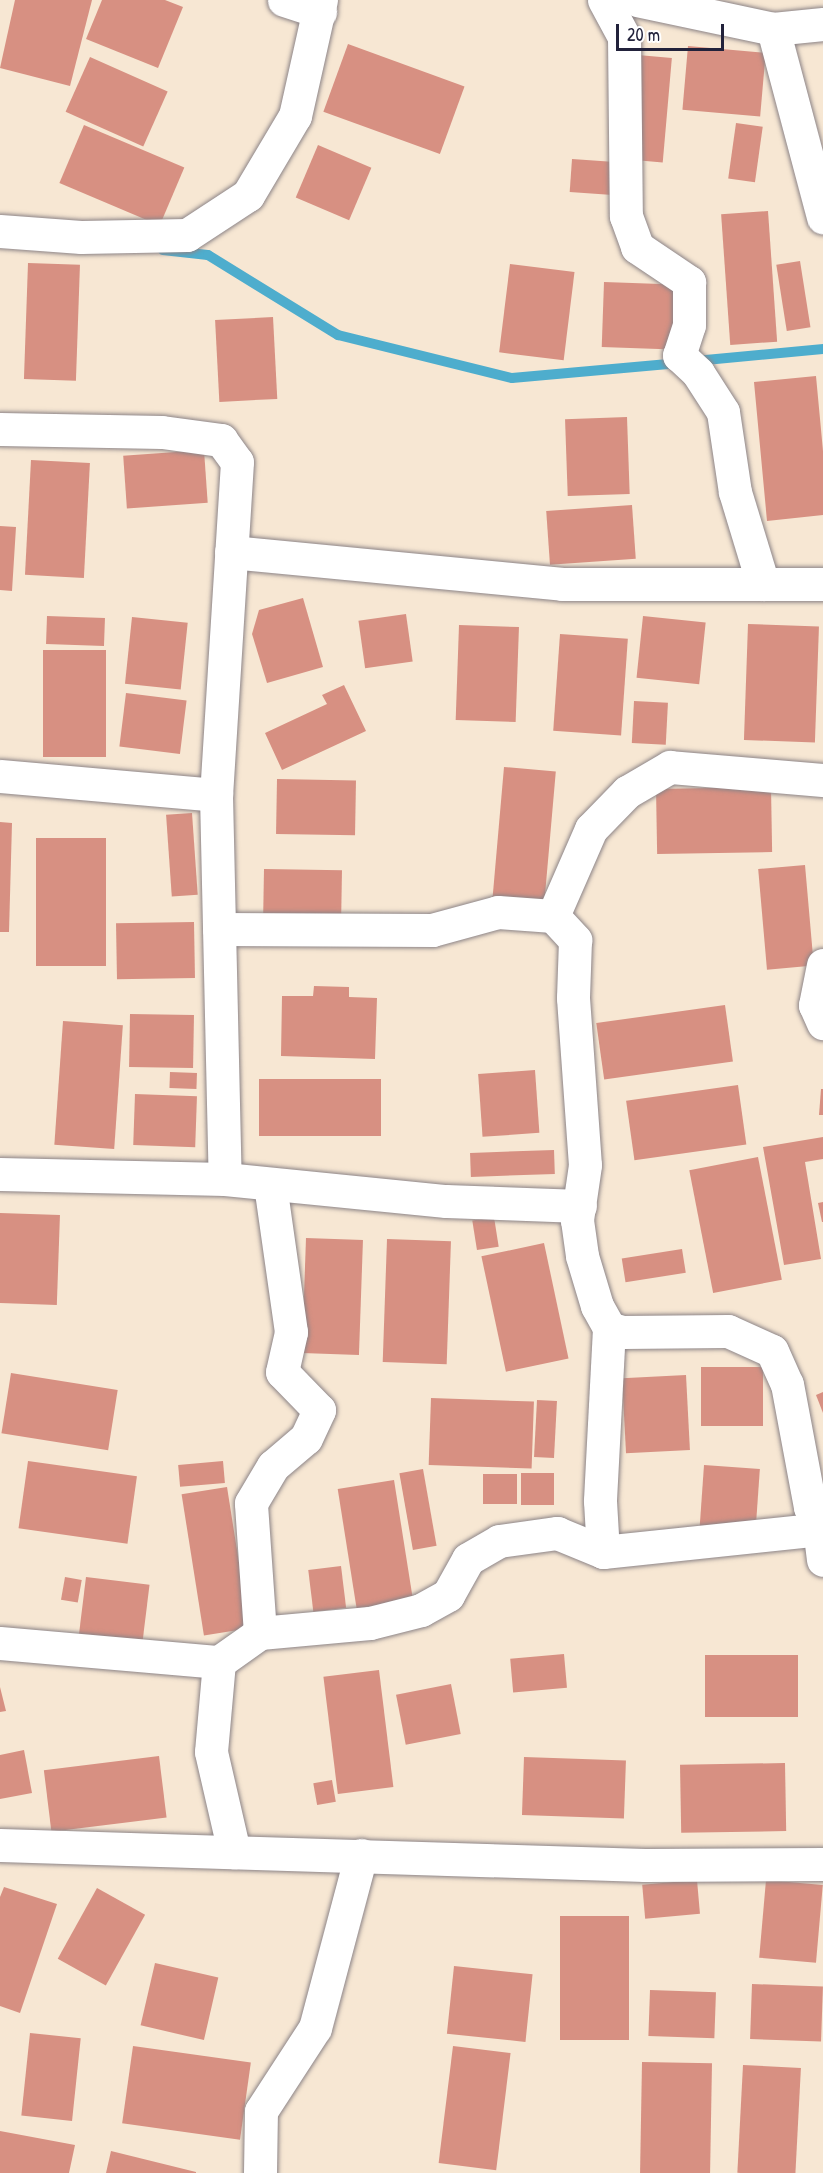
<!DOCTYPE html>
<style>
body{margin:0}
#map{position:relative;width:823px;height:2173px;overflow:hidden;background:#f7e7d3;font-family:"Patrick Hand",sans-serif}
div>[style]{position:absolute}
[style*='--x']{left:calc(var(--x)*1px);top:calc(var(--y)*1px);width:calc(var(--w)*1px);rotate:calc(var(--a)*1deg)}
.stream>*{height:10px;margin:-5px;padding:0 5px;transform-origin:5px;border-radius:5px;background:#4eadcd}
.building>*{inset:0;background:#d79082;transform-origin:0 0}
.roads{filter:drop-shadow(0 0 2px #8c8487) drop-shadow(0 0 2px #8c8487)}
.minor>*{height:33px;margin:-16.5px;padding:0 16.5px;transform-origin:16.5px;border-radius:16.5px;background:#fff}
span{translate:-50% -50%;white-space:nowrap;text-align:center;line-height:1.15;-webkit-text-stroke:6px #fff;paint-order:stroke}
.scale{position:absolute;left:616px;top:24px;width:108px;height:27px;box-sizing:border-box;border:3px solid #22223b;border-top:0;padding-left:8px;font-size:18px;line-height:21px;white-space:nowrap;color:#22223b;-webkit-text-stroke:4px #fff;paint-order:stroke}
</style>
<div id="map">
<div class="stream">
<i style="--x:163;--y:250;--w:45;--a:6.3"></i>
<i style="--x:208;--y:255;--w:153;--a:31.6"></i>
<i style="--x:338;--y:335;--w:179;--a:13.9"></i>
<i style="--x:512;--y:378;--w:168;--a:-5.1"></i>
<i style="--x:695;--y:361;--w:129;--a:-5.4"></i>
</div>
<div class="building">
<i style="clip-path:polygon(15px 0,92px 0,70px 86px,0 68px)"></i>
<i style="clip-path:polygon(102px 0,165px 0,183px 7px,158px 68px,86px 39px)"></i>
<i style="left:348px;top:44px;width:124px;height:72px;rotate:20deg"></i>
<i style="left:688px;top:46px;width:78px;height:64px;rotate:5deg"></i>
<i style="left:638px;top:55px;width:34px;height:105px;rotate:5deg"></i>
<i style="left:90px;top:57px;width:85px;height:60px;rotate:24deg"></i>
<i style="left:736px;top:123px;width:27px;height:56px;rotate:8deg"></i>
<i style="left:84px;top:125px;width:109px;height:63px;rotate:23deg"></i>
<i style="left:318px;top:145px;width:58px;height:57px;rotate:23deg"></i>
<i style="left:572px;top:159px;width:43px;height:33px;rotate:4deg"></i>
<i style="left:768px;top:211px;width:131px;height:47px;rotate:86deg"></i>
<i style="left:800px;top:261px;width:67px;height:24px;rotate:81deg"></i>
<i style="left:28px;top:263px;width:52px;height:116px;rotate:2deg"></i>
<i style="left:510px;top:264px;width:65px;height:89px;rotate:7deg"></i>
<i style="left:604px;top:282px;width:71px;height:65px;rotate:2deg"></i>
<i style="left:273px;top:317px;width:82px;height:58px;rotate:87deg"></i>
<i style="clip-path:polygon(816px 376px,823px 451px,823px 515px,767px 521px,754px 382px)"></i>
<i style="left:627px;top:417px;width:77px;height:62px;rotate:88deg"></i>
<i style="left:204px;top:450px;width:53px;height:81px;rotate:86deg"></i>
<i style="left:31px;top:460px;width:59px;height:115px;rotate:3deg"></i>
<i style="left:632px;top:505px;width:54px;height:86px;rotate:86deg"></i>
<i style="clip-path:polygon(0 526px,16px 527px,12px 591px,0 590px)"></i>
<i style="clip-path:polygon(303px 598px,323px 667px,267px 683px,252px 634px,259px 610px)"></i>
<i style="left:406px;top:614px;width:48px;height:48px;rotate:82deg"></i>
<i style="left:47px;top:616px;width:58px;height:28px;rotate:2deg"></i>
<i style="left:643px;top:616px;width:63px;height:62px;rotate:6deg"></i>
<i style="left:132px;top:617px;width:56px;height:67px;rotate:6deg"></i>
<i style="left:748px;top:624px;width:71px;height:116px;rotate:2deg"></i>
<i style="left:459px;top:625px;width:60px;height:95px;rotate:2deg"></i>
<i style="left:560px;top:634px;width:68px;height:97px;rotate:4deg"></i>
<i style="left:43px;top:650px;width:63px;height:107px"></i>
<i style="clip-path:polygon(344px 685px,366px 731px,282px 770px,265px 733px,327px 704px,322px 695px)"></i>
<i style="left:126px;top:693px;width:61px;height:54px;rotate:7deg"></i>
<i style="left:634px;top:701px;width:34px;height:42px;rotate:3deg"></i>
<i style="left:504px;top:767px;width:52px;height:136px;rotate:5deg"></i>
<i style="left:277px;top:779px;width:79px;height:55px;rotate:1deg"></i>
<i style="left:771px;top:787px;width:65px;height:115px;rotate:89deg"></i>
<i style="left:192px;top:813px;width:82px;height:26px;rotate:86deg"></i>
<i style="clip-path:polygon(0 822px,12px 823px,9px 932px,0 932px)"></i>
<i style="left:36px;top:838px;width:70px;height:128px"></i>
<i style="left:805px;top:865px;width:101px;height:47px;rotate:85deg"></i>
<i style="left:264px;top:869px;width:78px;height:53px;rotate:1deg"></i>
<i style="left:194px;top:922px;width:56px;height:78px;rotate:89deg"></i>
<i style="clip-path:polygon(314px 986px,349px 987px,349px 997px,377px 998px,375px 1059px,281px 1056px,282px 996px,313px 996px)"></i>
<i style="left:725px;top:1005px;width:57px;height:130px;rotate:82deg"></i>
<i style="left:130px;top:1014px;width:64px;height:53px;rotate:1deg"></i>
<i style="left:63px;top:1021px;width:60px;height:124px;rotate:4deg"></i>
<i style="left:535px;top:1070px;width:63px;height:57px;rotate:86deg"></i>
<i style="left:170px;top:1072px;width:27px;height:16px;rotate:2deg"></i>
<i style="left:259px;top:1079px;width:122px;height:57px"></i>
<i style="left:738px;top:1085px;width:60px;height:113px;rotate:82deg"></i>
<i style="clip-path:polygon(821px 1089px,823px 1089px,823px 1115px,819px 1115px)"></i>
<i style="left:135px;top:1094px;width:62px;height:51px;rotate:2deg"></i>
<i style="clip-path:polygon(823px 1137px,823px 1159px,805px 1162px,821px 1259px,784px 1265px,763px 1147px)"></i>
<i style="left:554px;top:1150px;width:24px;height:84px;rotate:88deg"></i>
<i style="left:758px;top:1157px;width:125px;height:70px;rotate:79deg"></i>
<i style="clip-path:polygon(823px 1202px,823px 1222px,822px 1222px,818px 1203px)"></i>
<i style="left:0;top:1213px;width:60px;height:90px;rotate:2deg"></i>
<i style="left:494px;top:1217px;width:30px;height:22px;rotate:81deg"></i>
<i style="left:306px;top:1238px;width:57px;height:115px;rotate:2deg"></i>
<i style="left:387px;top:1239px;width:64px;height:123px;rotate:2deg"></i>
<i style="left:544px;top:1243px;width:118px;height:64px;rotate:78deg"></i>
<i style="left:682px;top:1249px;width:24px;height:61px;rotate:81deg"></i>
<i style="left:701px;top:1367px;width:62px;height:59px"></i>
<i style="left:11px;top:1373px;width:108px;height:61px;rotate:9deg"></i>
<i style="left:686px;top:1375px;width:75px;height:64px;rotate:87deg"></i>
<i style="clip-path:polygon(823px 1392px,823px 1413px,816px 1395px)"></i>
<i style="left:431px;top:1398px;width:103px;height:67px;rotate:2deg"></i>
<i style="left:537px;top:1400px;width:20px;height:57px;rotate:3deg"></i>
<i style="left:28px;top:1461px;width:110px;height:68px;rotate:8deg"></i>
<i style="left:223px;top:1461px;width:22px;height:45px;rotate:85deg"></i>
<i style="left:704px;top:1465px;width:56px;height:62px;rotate:4deg"></i>
<i style="left:423px;top:1469px;width:78px;height:24px;rotate:80deg"></i>
<i style="left:521px;top:1473px;width:33px;height:32px"></i>
<i style="left:483px;top:1474px;width:34px;height:30px"></i>
<i style="left:394px;top:1480px;width:121px;height:57px;rotate:81deg"></i>
<i style="left:227px;top:1487px;width:143px;height:46px;rotate:81deg"></i>
<i style="left:341px;top:1566px;width:42px;height:33px;rotate:83deg"></i>
<i style="left:65px;top:1577px;width:17px;height:23px;rotate:10deg"></i>
<i style="left:86px;top:1577px;width:64px;height:64px;rotate:7deg"></i>
<i style="left:564px;top:1654px;width:34px;height:54px;rotate:85deg"></i>
<i style="left:705px;top:1655px;width:93px;height:62px"></i>
<i style="left:379px;top:1670px;width:118px;height:56px;rotate:83deg"></i>
<i style="left:451px;top:1684px;width:51px;height:56px;rotate:79deg"></i>
<i style="clip-path:polygon(0 1687px,6px 1711px,0 1712px)"></i>
<i style="clip-path:polygon(24px 1750px,32px 1793px,0 1799px,0 1755px)"></i>
<i style="left:159px;top:1756px;width:62px;height:116px;rotate:83deg"></i>
<i style="left:524px;top:1757px;width:102px;height:58px;rotate:2deg"></i>
<i style="left:785px;top:1763px;width:68px;height:105px;rotate:89deg"></i>
<i style="left:332px;top:1780px;width:22px;height:19px;rotate:80deg"></i>
<i style="left:697px;top:1880px;width:34px;height:55px;rotate:85deg"></i>
<i style="left:766px;top:1880px;width:57px;height:78px;rotate:5deg"></i>
<i style="clip-path:polygon(4px 1887px,57px 1904px,20px 2013px,0 2006px,0 1897px)"></i>
<i style="left:97px;top:1888px;width:55px;height:81px;rotate:29deg"></i>
<i style="left:560px;top:1916px;width:69px;height:124px"></i>
<i style="left:155px;top:1963px;width:65px;height:64px;rotate:13deg"></i>
<i style="left:454px;top:1966px;width:79px;height:68px;rotate:6deg"></i>
<i style="left:752px;top:1984px;width:71px;height:55px;rotate:2deg"></i>
<i style="left:650px;top:1990px;width:66px;height:46px;rotate:2deg"></i>
<i style="left:30px;top:2033px;width:51px;height:83px;rotate:6deg"></i>
<i style="left:133px;top:2046px;width:119px;height:78px;rotate:8deg"></i>
<i style="left:453px;top:2046px;width:58px;height:118px;rotate:7deg"></i>
<i style="left:642px;top:2062px;width:70px;height:111px;rotate:1deg"></i>
<i style="left:743px;top:2065px;width:58px;height:108px;rotate:3deg"></i>
<i style="clip-path:polygon(0 2131px,75px 2145px,69px 2173px,0 2173px)"></i>
<i style="clip-path:polygon(111px 2151px,196px 2172px,196px 2173px,106px 2173px)"></i>
</div>
<div class="roads">
<div class="minor">
<i style="--x:284;--y:0;--w:38;--a:18"></i>
<i style="--x:604;--y:0;--w:42;--a:61.6"></i>
<i style="--x:624;--y:37;--w:179;--a:89.4"></i>
<i style="--x:626;--y:216;--w:33;--a:70"></i>
<i style="--x:637;--y:247;--w:63;--a:33.9"></i>
<i style="--x:689;--y:282;--w:43;--a:90"></i>
<i style="--x:689;--y:325;--w:32;--a:108"></i>
<i style="--x:679;--y:355;--w:26;--a:43"></i>
<i style="--x:698;--y:373;--w:46;--a:57.3"></i>
<i style="--x:723;--y:412;--w:81;--a:81.5"></i>
<i style="--x:735;--y:492;--w:96;--a:73.1"></i>
<i style="--x:637;--y:0;--w:139;--a:12"></i>
<i style="--x:773;--y:29;--w:50;--a:-5.7"></i>
<i style="--x:773;--y:29;--w:195;--a:75.1"></i>
<i style="--x:0;--y:231;--w:81;--a:4.2"></i>
<i style="--x:81;--y:237;--w:106;--a:-1.1"></i>
<i style="--x:187;--y:235;--w:73;--a:-33.3"></i>
<i style="--x:248;--y:195;--w:92;--a:-59.3"></i>
<i style="--x:295;--y:116;--w:119;--a:-77.4"></i>
<i style="--x:0;--y:429;--w:162;--a:1.1"></i>
<i style="--x:162;--y:432;--w:60;--a:7.7"></i>
<i style="--x:221;--y:440;--w:27;--a:54"></i>
<i style="--x:237;--y:462;--w:334;--a:93.6"></i>
<i style="--x:216;--y:795;--w:384;--a:88.7"></i>
<i style="--x:231;--y:552;--w:333;--a:5.5"></i>
<i style="--x:562;--y:584;--w:261;--a:0"></i>
<i style="--x:0;--y:776;--w:217;--a:5"></i>
<i style="--x:553;--y:916;--w:95;--a:-66.4"></i>
<i style="--x:591;--y:829;--w:52;--a:-45.8"></i>
<i style="--x:627;--y:792;--w:50;--a:-30.2"></i>
<i style="--x:670;--y:767;--w:154;--a:4.9"></i>
<i style="--x:219;--y:929;--w:213;--a:0.3"></i>
<i style="--x:432;--y:930;--w:68;--a:-15.3"></i>
<i style="--x:498;--y:912;--w:55;--a:4.2"></i>
<i style="--x:553;--y:916;--w:33;--a:47"></i>
<i style="--x:575;--y:940;--w:58;--a:92"></i>
<i style="--x:573;--y:998;--w:167;--a:85.9"></i>
<i style="--x:585;--y:1165;--w:56;--a:98.3"></i>
<i style="--x:577;--y:1220;--w:36;--a:82"></i>
<i style="--x:582;--y:1256;--w:52;--a:73.3"></i>
<i style="--x:597;--y:1306;--w:25;--a:61"></i>
<i style="--x:609;--y:1328;--w:173;--a:93"></i>
<i style="--x:600;--y:1501;--w:51;--a:86.6"></i>
<i style="--x:823;--y:965;--w:41;--a:101.3"></i>
<i style="--x:815;--y:1005;--w:20;--a:66"></i>
<i style="--x:0;--y:1174;--w:225;--a:1.3"></i>
<i style="--x:225;--y:1179;--w:222;--a:5.7"></i>
<i style="--x:446;--y:1201;--w:134;--a:2.1"></i>
<i style="--x:609;--y:1328;--w:14;--a:17"></i>
<i style="--x:622;--y:1332;--w:106;--a:-0.5"></i>
<i style="--x:728;--y:1331;--w:48;--a:24.4"></i>
<i style="--x:772;--y:1351;--w:36;--a:66"></i>
<i style="--x:787;--y:1384;--w:125;--a:79.4"></i>
<i style="--x:810;--y:1507;--w:22;--a:66"></i>
<i style="--x:819;--y:1527;--w:33;--a:83"></i>
<i style="--x:260;--y:1633;--w:130;--a:-94"></i>
<i style="--x:251;--y:1503;--w:43;--a:-59.3"></i>
<i style="--x:273;--y:1466;--w:43;--a:-40.3"></i>
<i style="--x:306;--y:1438;--w:31;--a:-65"></i>
<i style="--x:319;--y:1410;--w:53;--a:-134.2"></i>
<i style="--x:282;--y:1372;--w:41;--a:-77.3"></i>
<i style="--x:291;--y:1332;--w:149;--a:-98.1"></i>
<i style="--x:0;--y:1643;--w:220;--a:5"></i>
<i style="--x:219;--y:1662;--w:50;--a:-35.3"></i>
<i style="--x:260;--y:1633;--w:110;--a:-5.2"></i>
<i style="--x:370;--y:1623;--w:53;--a:-14.3"></i>
<i style="--x:421;--y:1610;--w:31;--a:-29"></i>
<i style="--x:448;--y:1595;--w:41;--a:-60.9"></i>
<i style="--x:468;--y:1559;--w:36;--a:-30"></i>
<i style="--x:499;--y:1541;--w:59;--a:-7.9"></i>
<i style="--x:557;--y:1533;--w:50;--a:22.4"></i>
<i style="--x:603;--y:1552;--w:221;--a:-6"></i>
<i style="--x:219;--y:1662;--w:90;--a:95.1"></i>
<i style="--x:211;--y:1752;--w:103;--a:77"></i>
<i style="--x:0;--y:1845;--w:645;--a:1.78"></i>
<i style="--x:645;--y:1865;--w:178;--a:-0.3"></i>
<i style="--x:260;--y:2173;--w:62;--a:-89.1"></i>
<i style="--x:261;--y:2111;--w:99;--a:-57"></i>
<i style="--x:315;--y:2028;--w:179;--a:-75.1"></i>
</div>
</div>
<div class="scale">20 m</div>
</div>
